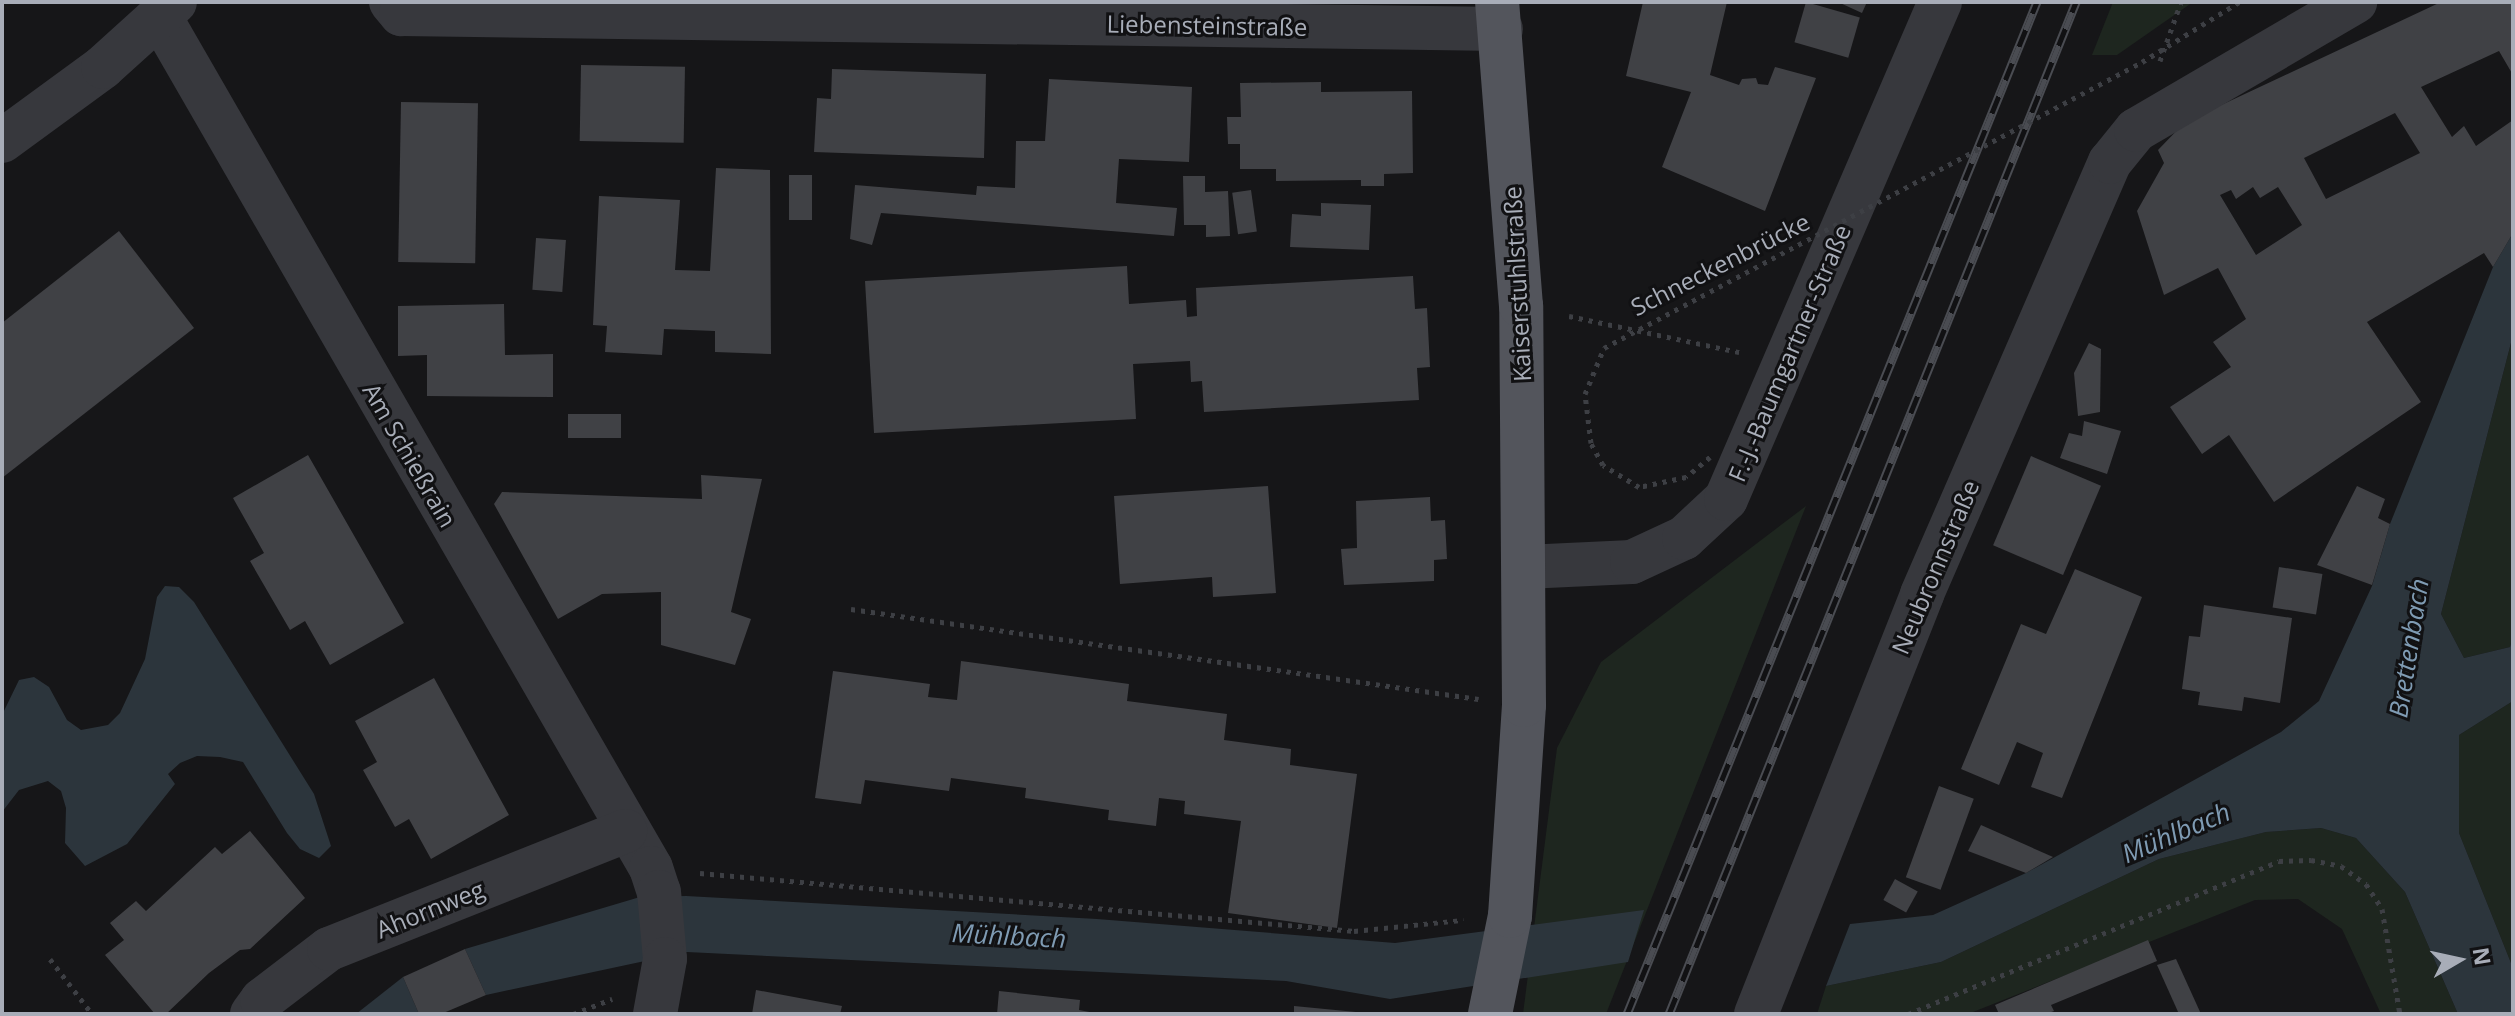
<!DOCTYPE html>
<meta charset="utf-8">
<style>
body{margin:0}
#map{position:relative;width:2515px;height:1016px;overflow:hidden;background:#161618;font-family:"Open Sans",sans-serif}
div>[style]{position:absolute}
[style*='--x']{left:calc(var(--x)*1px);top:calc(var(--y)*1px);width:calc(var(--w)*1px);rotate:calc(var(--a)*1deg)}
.green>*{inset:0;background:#1e261f}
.water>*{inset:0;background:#2c353c}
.building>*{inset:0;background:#404145;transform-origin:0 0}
.path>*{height:5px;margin-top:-2.5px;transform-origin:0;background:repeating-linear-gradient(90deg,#3d3f44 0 4px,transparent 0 10px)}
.minor>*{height:44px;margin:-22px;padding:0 22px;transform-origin:22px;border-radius:22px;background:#37383d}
.major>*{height:44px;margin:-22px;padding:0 22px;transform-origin:22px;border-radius:22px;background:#53555c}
.rail>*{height:9px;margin-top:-4.5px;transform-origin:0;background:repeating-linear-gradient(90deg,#111113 0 18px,#4a4c52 0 36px);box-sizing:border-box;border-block:2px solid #4a4c52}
.path-bridge>*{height:5px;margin-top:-2.5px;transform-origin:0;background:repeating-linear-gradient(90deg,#3d3f44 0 4px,transparent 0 10px)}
span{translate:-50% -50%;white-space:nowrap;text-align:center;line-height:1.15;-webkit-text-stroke:6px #111113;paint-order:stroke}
.street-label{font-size:24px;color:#a8adb8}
.water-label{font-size:26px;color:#7f9bb3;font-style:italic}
.frame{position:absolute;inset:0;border:4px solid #a8adb8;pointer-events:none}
.north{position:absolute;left:2419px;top:920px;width:80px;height:80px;-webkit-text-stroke:6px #111113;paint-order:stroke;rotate:81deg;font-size:22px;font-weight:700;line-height:32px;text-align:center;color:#a8adb8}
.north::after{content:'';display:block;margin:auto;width:28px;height:36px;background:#a8adb8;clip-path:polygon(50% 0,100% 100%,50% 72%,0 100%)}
</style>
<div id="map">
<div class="green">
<i style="clip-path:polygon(2113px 2px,2193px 2px,2117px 55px,2092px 55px)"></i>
<i style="clip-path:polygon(2513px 335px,2513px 637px,2510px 647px,2464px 658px,2441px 614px)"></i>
<i style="clip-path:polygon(1806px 506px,1606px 1014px,1523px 1014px,1557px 748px,1601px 662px)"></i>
<i style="clip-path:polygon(2513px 701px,2513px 968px,2459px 833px,2459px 735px)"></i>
<i style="clip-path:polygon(2321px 828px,2356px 838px,2405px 892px,2458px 1014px,2381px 1014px,2342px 929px,2298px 899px,2255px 900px,1968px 1014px,1817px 1014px,1826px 986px,1941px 962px,2159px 859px,2266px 832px)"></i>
</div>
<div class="water">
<i style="clip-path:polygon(2513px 233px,2513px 335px,2441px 614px,2464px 658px,2510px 647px,2513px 637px,2513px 701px,2459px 735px,2459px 833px,2513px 968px,2513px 1014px,2458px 1014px,2405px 892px,2356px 838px,2321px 828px,2266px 832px,2159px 859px,1941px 962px,1826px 986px,1850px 924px,1933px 915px,2026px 873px,2281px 732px,2319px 701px,2372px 586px,2390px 524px,2493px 267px)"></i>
<i style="clip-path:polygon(165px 586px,179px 587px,194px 602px,314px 794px,331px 846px,319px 858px,300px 849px,287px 833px,243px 762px,220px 757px,197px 756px,180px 763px,168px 774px,175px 784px,127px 844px,85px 866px,65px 843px,66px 808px,61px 791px,48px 781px,19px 790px,2px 812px,2px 715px,19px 680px,34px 677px,49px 687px,67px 720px,81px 730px,108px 725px,120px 713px,145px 659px,157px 597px)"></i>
<i style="clip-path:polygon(686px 896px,1097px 919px,1395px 943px,1644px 910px,1628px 962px,1390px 999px,1286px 981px,687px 952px,486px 995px,465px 949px,640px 897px)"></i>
<i style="clip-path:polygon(403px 977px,419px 1014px,356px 1014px)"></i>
</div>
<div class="building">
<i style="clip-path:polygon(1643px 2px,1727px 2px,1710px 75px,1739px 85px,1742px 79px,1756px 78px,1758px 84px,1768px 85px,1775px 67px,1816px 78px,1765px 211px,1662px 167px,1691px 92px,1626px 76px)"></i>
<i style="left:1806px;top:2px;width:56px;height:42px;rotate:16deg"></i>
<i style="clip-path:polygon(1838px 2px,1867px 2px,1862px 13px)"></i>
<i style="clip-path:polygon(evenodd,2441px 2px,2513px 2px,2513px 75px,2499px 51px,2421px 87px,2452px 137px,2464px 126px,2476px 146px,2513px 120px,2513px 233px,2493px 267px,2484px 253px,2367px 322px,2421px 402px,2274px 502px,2229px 435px,2202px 454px,2170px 407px,2231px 367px,2213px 342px,2246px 319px,2218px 268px,2164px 295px,2137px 211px,2164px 163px,2158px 150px,2185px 122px,2441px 2px,2395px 113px,2420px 153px,2326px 199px,2304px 158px,2395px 113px,2441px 2px,2253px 187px,2260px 198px,2278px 187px,2302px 225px,2256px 255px,2220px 195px,2231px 190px,2236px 199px,2253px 187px)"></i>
<i style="left:581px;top:65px;width:104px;height:76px;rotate:1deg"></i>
<i style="clip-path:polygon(832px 69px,986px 74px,984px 158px,814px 152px,817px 98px,831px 99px)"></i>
<i style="clip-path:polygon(1049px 79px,1192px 87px,1189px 162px,1119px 159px,1116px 203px,1177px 208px,1174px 236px,881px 213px,872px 245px,850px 239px,855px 185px,976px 195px,977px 186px,1015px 188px,1016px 141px,1045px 141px)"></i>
<i style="clip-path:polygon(1321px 82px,1321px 92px,1412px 91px,1413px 173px,1384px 174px,1384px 186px,1361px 186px,1361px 180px,1276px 181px,1276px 169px,1240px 169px,1240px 144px,1228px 144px,1227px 117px,1241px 117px,1240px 83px)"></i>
<i style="left:401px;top:102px;width:77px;height:160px;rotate:1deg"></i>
<i style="clip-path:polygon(716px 168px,770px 170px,771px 354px,715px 352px,715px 331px,664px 329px,662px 355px,605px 352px,607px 326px,593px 325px,599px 196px,680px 200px,675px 270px,710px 271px)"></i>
<i style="left:789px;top:175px;width:23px;height:45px"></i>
<i style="clip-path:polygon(1183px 176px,1205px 176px,1205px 192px,1228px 191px,1230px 236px,1206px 237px,1206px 225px,1184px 225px)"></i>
<i style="left:1251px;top:190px;width:42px;height:19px;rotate:82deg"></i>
<i style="clip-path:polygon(1321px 203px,1371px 205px,1369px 250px,1290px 247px,1292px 214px,1321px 216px)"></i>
<i style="clip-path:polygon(119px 231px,194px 328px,2px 478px,2px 323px)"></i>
<i style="left:536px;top:238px;width:30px;height:52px;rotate:4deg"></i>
<i style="clip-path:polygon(1127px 266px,1129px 304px,1186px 300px,1187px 317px,1197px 316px,1196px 288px,1413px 276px,1415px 309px,1427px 308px,1430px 367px,1417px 368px,1419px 400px,1204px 412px,1202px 381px,1191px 382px,1190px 361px,1133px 364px,1136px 419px,874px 433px,865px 281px)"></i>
<i style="clip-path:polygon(504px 304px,505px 355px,553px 354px,553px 397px,427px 396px,427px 355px,398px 356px,398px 306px)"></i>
<i style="clip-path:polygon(2089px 343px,2101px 349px,2100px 412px,2078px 416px,2074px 373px)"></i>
<i style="left:568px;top:414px;width:53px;height:24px"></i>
<i style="clip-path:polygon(2084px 421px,2121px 431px,2107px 474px,2060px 458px,2069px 433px,2082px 436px)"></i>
<i style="clip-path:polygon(308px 455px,404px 623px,330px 665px,305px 621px,290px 630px,250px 561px,264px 553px,233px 498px)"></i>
<i style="left:2031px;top:456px;width:76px;height:97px;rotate:23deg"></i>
<i style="clip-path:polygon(701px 475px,762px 479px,731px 612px,751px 619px,735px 665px,661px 645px,661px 592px,602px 594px,558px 619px,494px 504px,502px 492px,702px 499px)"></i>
<i style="clip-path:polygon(1268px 486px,1276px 593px,1213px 597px,1212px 577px,1120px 584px,1114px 496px)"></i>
<i style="clip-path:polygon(2357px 486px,2385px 499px,2378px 518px,2390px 524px,2372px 585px,2317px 565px)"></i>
<i style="clip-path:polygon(1430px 497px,1431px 521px,1445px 520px,1447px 559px,1434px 560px,1434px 581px,1344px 585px,1341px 549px,1357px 548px,1356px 501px)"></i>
<i style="left:2279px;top:567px;width:44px;height:41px;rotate:9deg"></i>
<i style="clip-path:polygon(2075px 569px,2142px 597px,2062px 798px,2031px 787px,2043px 753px,2017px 742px,1999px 785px,1961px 769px,2021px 624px,2046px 634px)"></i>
<i style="clip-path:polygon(2204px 605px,2292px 618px,2280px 703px,2244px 697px,2242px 711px,2198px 705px,2200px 692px,2182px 689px,2189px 636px,2200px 637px)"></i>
<i style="clip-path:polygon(961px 661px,1129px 684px,1127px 701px,1227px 714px,1224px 740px,1291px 749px,1290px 765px,1357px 774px,1337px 928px,1228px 913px,1241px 821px,1184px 814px,1185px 801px,1159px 798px,1156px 826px,1108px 820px,1109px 810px,1025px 798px,1026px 788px,951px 778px,949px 791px,865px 780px,861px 804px,815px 798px,833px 671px,930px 684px,928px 697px,957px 700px)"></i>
<i style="clip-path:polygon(434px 678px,509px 815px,431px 859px,409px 819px,395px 827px,363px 770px,377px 762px,355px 721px)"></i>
<i style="left:1939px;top:786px;width:37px;height:97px;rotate:20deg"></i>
<i style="clip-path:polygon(1981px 825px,2053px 857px,2026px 873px,1968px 851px)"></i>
<i style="clip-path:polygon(250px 831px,305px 898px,250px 949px,240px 950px,209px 973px,166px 1014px,155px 1014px,105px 955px,124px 940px,110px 923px,136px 901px,146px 911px,215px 847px,222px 854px)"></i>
<i style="left:1895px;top:879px;width:26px;height:24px;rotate:29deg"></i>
<i style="clip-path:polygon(2148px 940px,2157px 961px,2051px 1005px,2054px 1011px,2046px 1014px,1999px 1014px,1995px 1005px)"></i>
<i style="clip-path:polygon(465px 949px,486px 995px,441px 1014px,419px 1014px,403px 977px)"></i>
<i style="clip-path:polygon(2176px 959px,2201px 1014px,2179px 1014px,2157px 965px)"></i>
<i style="clip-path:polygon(756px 990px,842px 1006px,840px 1014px,752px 1014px)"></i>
<i style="clip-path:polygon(999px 991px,1080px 1000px,1079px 1010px,1100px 1014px,997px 1014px)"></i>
<i style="clip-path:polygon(1294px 1006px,1356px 1012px,1356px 1014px,1294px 1014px)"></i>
</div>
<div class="path">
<i style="--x:2160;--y:61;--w:63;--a:-70.4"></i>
<i style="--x:1569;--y:316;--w:174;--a:12"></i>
<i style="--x:851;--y:609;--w:634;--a:8.16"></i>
<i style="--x:700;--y:873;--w:657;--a:5.07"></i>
<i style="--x:1354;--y:931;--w:110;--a:-5.8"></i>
<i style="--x:50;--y:959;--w:69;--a:52.6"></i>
<i style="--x:573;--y:1014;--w:42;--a:-21"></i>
<i style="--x:1908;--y:1014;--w:401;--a:-22.4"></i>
<i style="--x:2279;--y:861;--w:32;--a:-2"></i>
<i style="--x:2311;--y:860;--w:31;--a:11"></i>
<i style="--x:2341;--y:866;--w:31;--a:36"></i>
<i style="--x:2366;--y:884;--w:30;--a:57"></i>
<i style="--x:2382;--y:909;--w:107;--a:80.3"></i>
</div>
<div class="minor">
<i style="--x:391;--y:2;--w:16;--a:50"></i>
<i style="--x:401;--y:14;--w:1100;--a:0.78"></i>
<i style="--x:160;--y:17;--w:982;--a:60.02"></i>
<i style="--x:651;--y:868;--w:25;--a:72"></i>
<i style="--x:659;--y:892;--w:67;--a:84.9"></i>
<i style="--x:665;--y:959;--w:56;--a:100.3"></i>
<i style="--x:2;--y:141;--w:125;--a:-36.2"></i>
<i style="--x:103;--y:67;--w:97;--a:-42.1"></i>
<i style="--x:1525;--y:567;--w:107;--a:-2.7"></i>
<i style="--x:1632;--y:562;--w:57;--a:-24.8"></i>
<i style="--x:1684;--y:538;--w:57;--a:-42.9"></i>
<i style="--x:1726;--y:499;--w:541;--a:-66.7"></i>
<i style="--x:252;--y:1014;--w:17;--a:-54"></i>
<i style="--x:262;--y:1000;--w:84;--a:-37.3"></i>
<i style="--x:329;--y:949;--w:319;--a:-21.7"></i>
<i style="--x:1756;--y:1014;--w:452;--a:-68.4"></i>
<i style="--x:1922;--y:594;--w:471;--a:-66.5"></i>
<i style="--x:2110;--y:162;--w:41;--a:-50.9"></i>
<i style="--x:2136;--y:130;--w:254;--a:-30.3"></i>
</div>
<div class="major">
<i style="--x:1490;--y:1014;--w:100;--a:-78.5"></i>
<i style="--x:1510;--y:916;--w:211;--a:-86.2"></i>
<i style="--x:1524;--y:705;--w:399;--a:-90.4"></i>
<i style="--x:1521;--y:306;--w:305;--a:-94.5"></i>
</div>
<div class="rail">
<i style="--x:1627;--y:1014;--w:1092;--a:-67.95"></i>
<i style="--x:1669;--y:1014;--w:1091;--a:-68.09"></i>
</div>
<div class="path-bridge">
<i style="--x:1710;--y:457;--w:31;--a:140"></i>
<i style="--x:1686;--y:477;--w:48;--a:168"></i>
<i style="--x:1639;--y:487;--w:42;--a:-148.6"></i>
<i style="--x:1603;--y:465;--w:25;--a:-119"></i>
<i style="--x:1591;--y:443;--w:49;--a:-97"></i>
<i style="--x:1585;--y:394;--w:50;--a:-67.6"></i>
<i style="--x:1604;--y:348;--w:609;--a:-28"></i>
<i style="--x:2142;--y:62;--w:114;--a:-31.7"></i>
</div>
<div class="street-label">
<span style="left:1207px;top:25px;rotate:1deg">Liebensteinstraße</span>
<span style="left:1720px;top:264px;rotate:-27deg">Schneckenbrücke</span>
<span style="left:1517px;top:284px;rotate:-93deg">Kaiserstuhlstraße</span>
<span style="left:1789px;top:353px;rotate:-67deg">F.-J.-Baumgartner-Straße</span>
<span style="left:410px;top:455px;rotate:60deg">Am Schießrain</span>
<span style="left:1935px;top:567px;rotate:-67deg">Neubronnstraße</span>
<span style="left:430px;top:909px;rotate:-22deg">Ahornweg</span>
</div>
<div class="water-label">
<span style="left:2409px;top:648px;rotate:-81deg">Brettenbach</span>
<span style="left:2176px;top:833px;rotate:-23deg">Mühlbach</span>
<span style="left:1009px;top:936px;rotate:3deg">Mühlbach</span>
</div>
<div class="frame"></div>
<div class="north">N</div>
</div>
